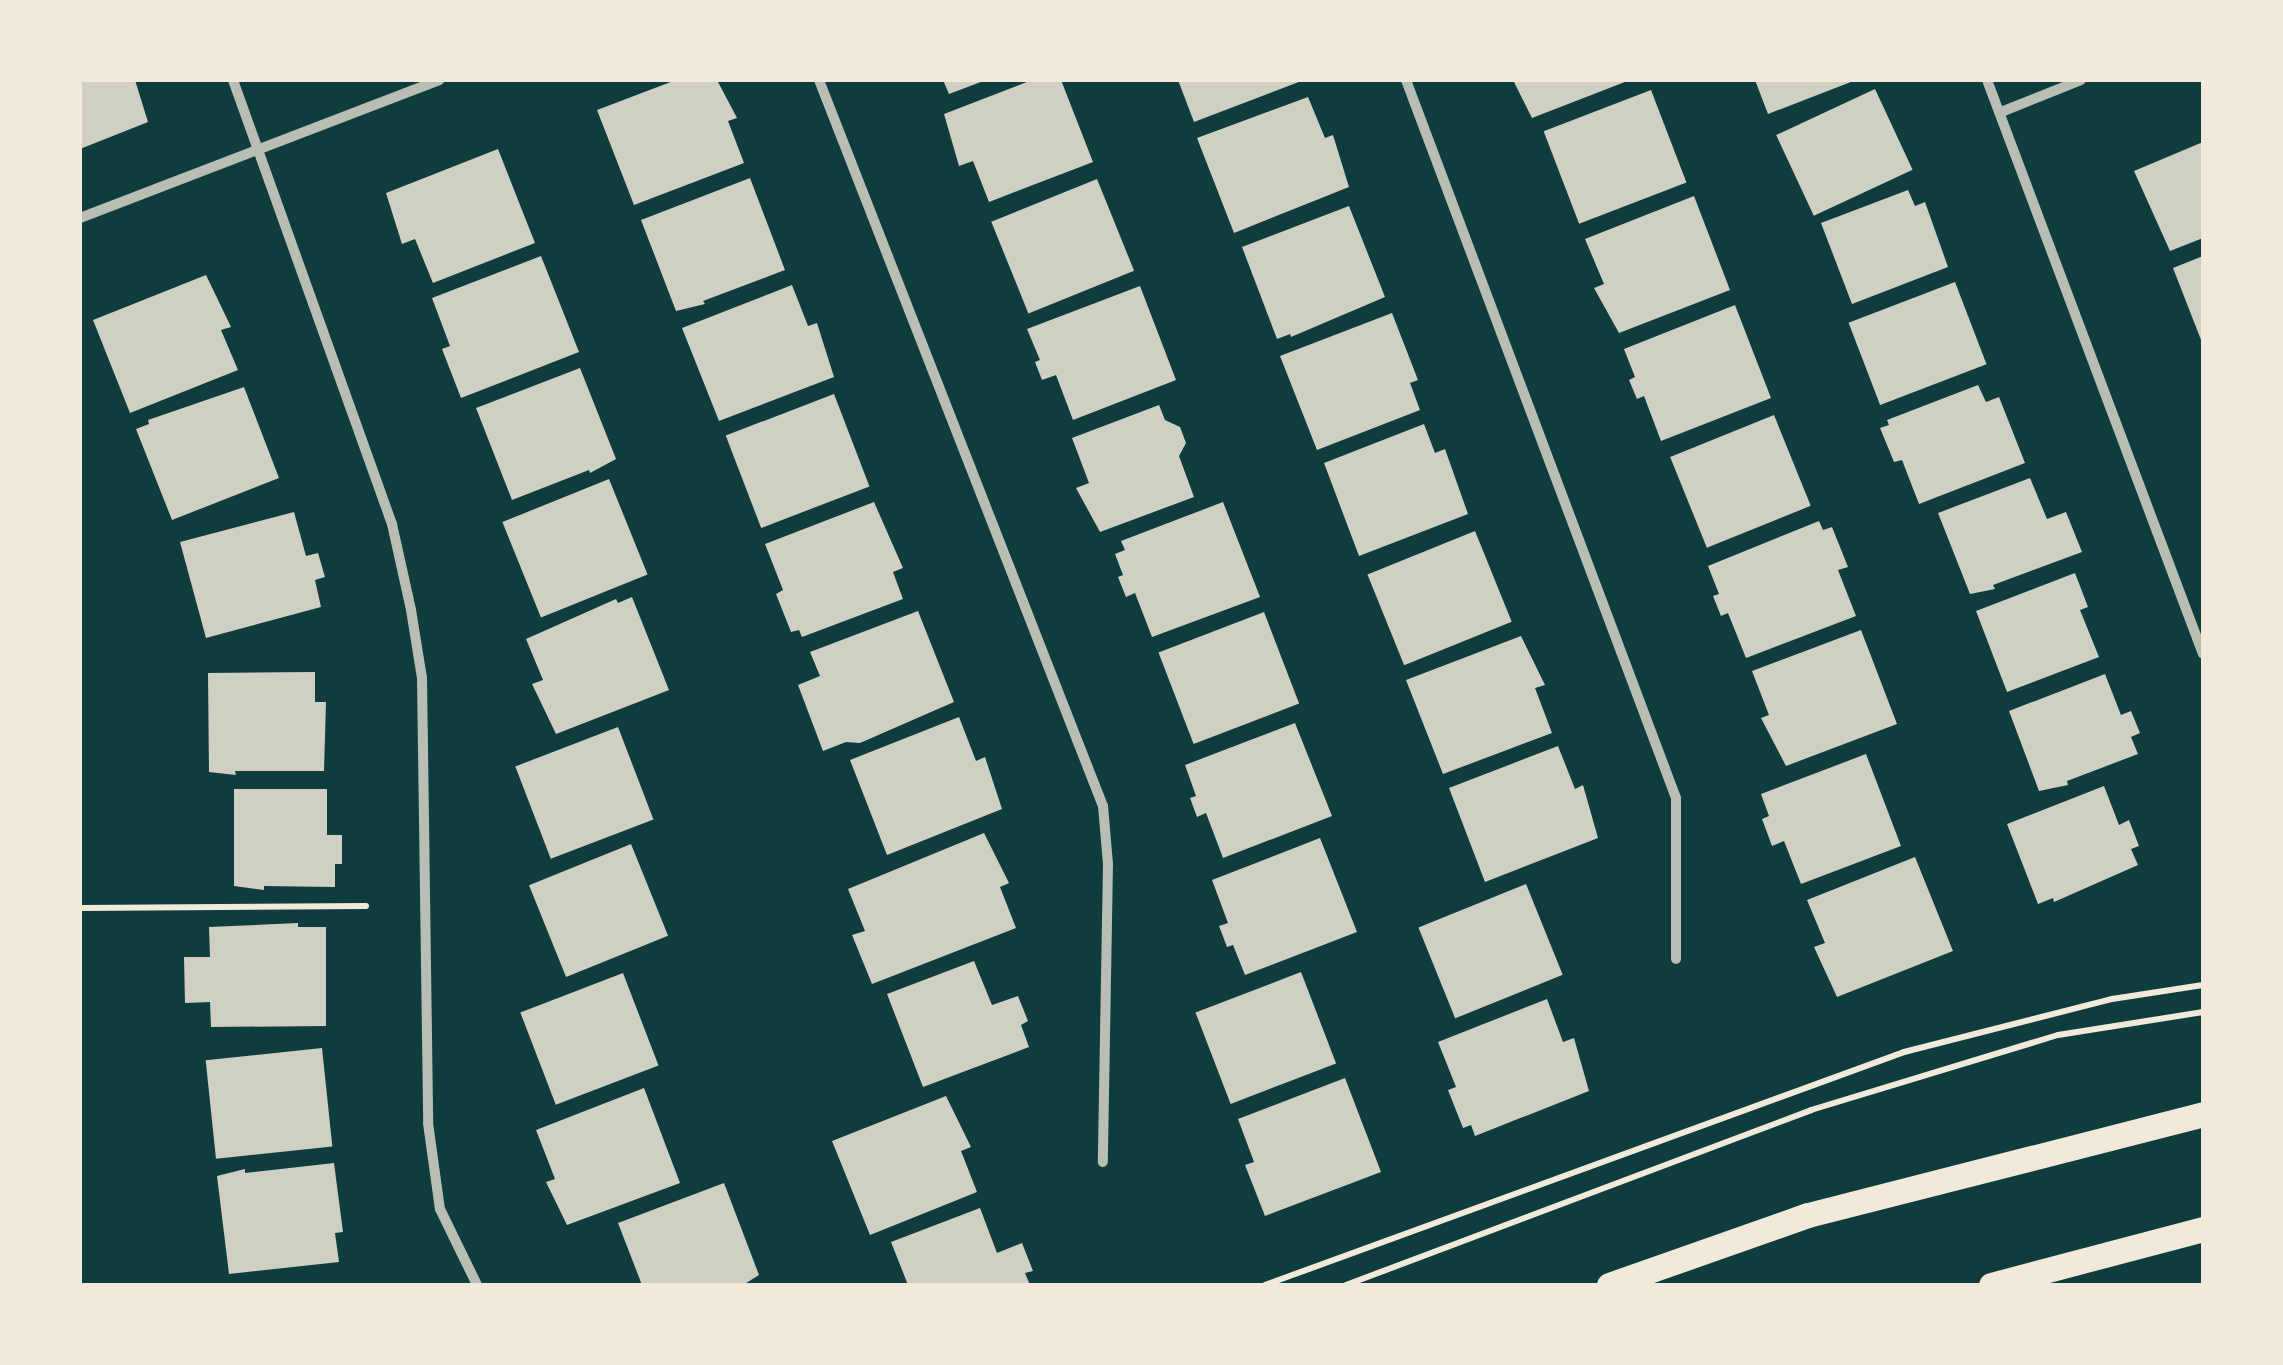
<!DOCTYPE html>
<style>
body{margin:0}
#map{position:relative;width:2283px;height:1365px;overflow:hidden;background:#0f3d3e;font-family:"Fira Sans",sans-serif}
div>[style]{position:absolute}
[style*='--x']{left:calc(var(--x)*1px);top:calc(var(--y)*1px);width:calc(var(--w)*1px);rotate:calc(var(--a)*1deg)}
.building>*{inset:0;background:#cfcfc3;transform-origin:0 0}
.path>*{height:6px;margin:-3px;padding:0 3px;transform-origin:3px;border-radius:3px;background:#f1e9da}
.minor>*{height:10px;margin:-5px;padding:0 5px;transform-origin:5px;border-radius:5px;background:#b8beb3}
.primary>*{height:25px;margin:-12.5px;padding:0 12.5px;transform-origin:12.5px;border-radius:12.5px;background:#f1e9da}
span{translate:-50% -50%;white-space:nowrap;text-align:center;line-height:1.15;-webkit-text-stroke:8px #f1e9da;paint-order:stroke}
.frame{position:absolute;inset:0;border:82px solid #f1e9da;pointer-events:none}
</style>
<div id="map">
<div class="building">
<i style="clip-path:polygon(80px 80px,135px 80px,148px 122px,80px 149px)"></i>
<i style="clip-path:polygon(676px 80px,717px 80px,737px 118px,728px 121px,744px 163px,634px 205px,597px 110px)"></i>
<i style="clip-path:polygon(943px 80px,986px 80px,949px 94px)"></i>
<i style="clip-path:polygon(1032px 80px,1061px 80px,1093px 162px,989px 202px,973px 161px,959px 166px,944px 114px)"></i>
<i style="clip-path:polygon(1178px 80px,1304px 80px,1194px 122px)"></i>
<i style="clip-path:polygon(1513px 80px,1630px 80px,1532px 118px)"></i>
<i style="clip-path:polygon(1755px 80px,1856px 80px,1768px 114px)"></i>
<i style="left:1875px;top:89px;width:89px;height:109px;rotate:65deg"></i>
<i style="left:1651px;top:90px;width:99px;height:115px;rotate:69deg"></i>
<i style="clip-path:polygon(1308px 97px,1325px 138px,1333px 135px,1349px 187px,1234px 233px,1197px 138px)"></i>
<i style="clip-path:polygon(2203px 142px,2203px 238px,2170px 251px,2134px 171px)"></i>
<i style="clip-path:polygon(498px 149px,535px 243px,433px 283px,415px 239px,402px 244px,386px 193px)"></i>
<i style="clip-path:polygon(750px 178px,785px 270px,703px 301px,705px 304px,676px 311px,641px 220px)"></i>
<i style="left:1097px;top:179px;width:99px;height:114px;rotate:68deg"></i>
<i style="clip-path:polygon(1908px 190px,1915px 206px,1925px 202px,1948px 267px,1852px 304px,1821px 223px)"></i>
<i style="clip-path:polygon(1694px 196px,1730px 290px,1619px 333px,1594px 288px,1604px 284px,1585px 239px)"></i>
<i style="clip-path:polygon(1349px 206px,1385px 297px,1291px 337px,1290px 334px,1277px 339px,1242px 247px)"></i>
<i style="clip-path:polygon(541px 256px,579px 352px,461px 398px,442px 349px,450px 346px,432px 298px)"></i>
<i style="clip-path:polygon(2203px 256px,2203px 345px,2173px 268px)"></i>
<i style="clip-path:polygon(206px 275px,231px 327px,221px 330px,238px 370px,130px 413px,93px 320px)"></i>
<i style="left:1955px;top:282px;width:88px;height:114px;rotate:69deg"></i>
<i style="clip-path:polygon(792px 285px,808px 326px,817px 323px,834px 377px,719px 421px,682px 328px)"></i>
<i style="clip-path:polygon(1140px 286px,1176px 380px,1073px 420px,1056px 375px,1042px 380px,1035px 362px,1040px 360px,1027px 329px)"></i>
<i style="clip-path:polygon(1735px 305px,1771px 398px,1661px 441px,1644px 396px,1637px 399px,1629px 380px,1635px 377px,1624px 349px)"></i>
<i style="clip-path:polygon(1392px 313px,1418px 380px,1410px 383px,1420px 410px,1317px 450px,1280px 356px)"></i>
<i style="clip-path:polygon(580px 368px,616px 459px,590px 473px,589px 470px,512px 500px,476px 408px)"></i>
<i style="clip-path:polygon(1978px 385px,1986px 402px,1999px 397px,2025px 463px,1919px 504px,1902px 460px,1894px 462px,1880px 428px,1889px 425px,1887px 420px)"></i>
<i style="clip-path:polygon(244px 387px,279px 478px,172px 520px,136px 429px,149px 424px,148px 420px)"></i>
<i style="left:834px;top:394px;width:99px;height:116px;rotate:69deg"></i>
<i style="clip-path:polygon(1159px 405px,1165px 420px,1180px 427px,1186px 443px,1179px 456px,1194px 497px,1100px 532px,1076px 488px,1089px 483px,1072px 438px)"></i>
<i style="left:1774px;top:415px;width:98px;height:112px;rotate:68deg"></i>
<i style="clip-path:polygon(1424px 424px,1435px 453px,1445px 449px,1468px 514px,1359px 556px,1324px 463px)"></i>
<i style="clip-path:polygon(2030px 478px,2047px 519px,2066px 512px,2082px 552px,1993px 585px,1995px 589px,1970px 594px,1938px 513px)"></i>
<i style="left:609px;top:479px;width:103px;height:115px;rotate:68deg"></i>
<i style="clip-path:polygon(874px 502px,903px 568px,893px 572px,903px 599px,802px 637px,799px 630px,791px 632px,776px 594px,783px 590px,765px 544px)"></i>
<i style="clip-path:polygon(1223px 502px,1260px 597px,1152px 637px,1135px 593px,1126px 597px,1118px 577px,1123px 575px,1115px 554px,1125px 550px,1121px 541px)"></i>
<i style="clip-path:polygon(294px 512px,306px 556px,318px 553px,325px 577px,315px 580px,321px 607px,206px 638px,180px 542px)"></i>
<i style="clip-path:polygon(1819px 521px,1823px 530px,1832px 527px,1848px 567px,1838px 570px,1856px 616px,1746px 658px,1728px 613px,1721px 616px,1713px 596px,1719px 594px,1708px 566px)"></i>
<i style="left:1475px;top:531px;width:98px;height:116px;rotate:68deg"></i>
<i style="clip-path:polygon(2075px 573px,2088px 607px,2080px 610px,2099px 657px,2007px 692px,1976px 611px)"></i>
<i style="clip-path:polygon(632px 597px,669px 690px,556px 734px,532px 684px,543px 680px,526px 639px,616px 599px,618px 603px)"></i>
<i style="clip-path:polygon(918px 611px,954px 702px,860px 743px,846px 742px,823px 751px,798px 685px,820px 676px,810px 652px)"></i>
<i style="left:1264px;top:612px;width:98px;height:113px;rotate:69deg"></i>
<i style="clip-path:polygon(1861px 630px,1897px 724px,1786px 766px,1761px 718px,1769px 715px,1752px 671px)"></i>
<i style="clip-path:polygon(1521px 636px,1545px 685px,1535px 688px,1552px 733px,1443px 774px,1406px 680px)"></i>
<i style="clip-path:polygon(315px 672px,315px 702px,326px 702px,324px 771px,235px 771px,236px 775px,209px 772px,208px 673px)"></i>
<i style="clip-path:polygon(2105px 674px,2121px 715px,2131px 711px,2140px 733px,2131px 737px,2138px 754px,2067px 781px,2068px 785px,2039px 791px,2009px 711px)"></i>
<i style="clip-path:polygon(959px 717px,976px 761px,985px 757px,1002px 809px,887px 855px,850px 760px)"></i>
<i style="clip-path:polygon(1295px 723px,1332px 816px,1223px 858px,1206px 813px,1197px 817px,1190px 798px,1196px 796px,1185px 765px)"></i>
<i style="left:618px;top:727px;width:99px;height:110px;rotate:69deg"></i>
<i style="clip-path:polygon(1558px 746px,1575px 789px,1583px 785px,1598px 838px,1485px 882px,1449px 788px)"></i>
<i style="clip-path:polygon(1866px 754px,1901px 846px,1801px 884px,1784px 841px,1772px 846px,1762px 819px,1769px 816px,1761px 794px)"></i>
<i style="clip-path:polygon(2104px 786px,2119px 825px,2129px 820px,2139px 846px,2131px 849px,2138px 865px,2054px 902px,2053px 898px,2038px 904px,2007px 824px)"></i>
<i style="clip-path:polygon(234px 789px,327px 789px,327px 835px,342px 835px,342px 864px,335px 864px,335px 887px,264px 886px,264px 890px,234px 886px)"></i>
<i style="clip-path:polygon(984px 833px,1009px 883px,1000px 887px,1016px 928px,872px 984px,852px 935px,865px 931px,848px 889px)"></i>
<i style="clip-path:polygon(1320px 838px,1357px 932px,1245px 975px,1233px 945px,1227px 947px,1219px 926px,1228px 923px,1212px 880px)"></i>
<i style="left:631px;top:844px;width:99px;height:110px;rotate:68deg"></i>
<i style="clip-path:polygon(1915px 857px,1953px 951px,1837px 997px,1814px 947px,1825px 943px,1807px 900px)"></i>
<i style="left:1526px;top:884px;width:98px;height:116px;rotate:68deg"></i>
<i style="clip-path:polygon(298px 923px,298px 927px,326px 927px,326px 1026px,211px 1027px,210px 1002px,185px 1003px,184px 957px,210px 957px,209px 927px)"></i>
<i style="clip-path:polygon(974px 961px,992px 1005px,1018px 996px,1028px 1021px,1021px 1025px,1029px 1047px,923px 1087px,887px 994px)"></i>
<i style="left:1301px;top:972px;width:98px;height:113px;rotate:69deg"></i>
<i style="left:623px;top:973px;width:99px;height:110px;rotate:69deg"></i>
<i style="clip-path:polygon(1547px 999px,1563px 1042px,1574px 1038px,1589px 1091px,1475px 1136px,1471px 1125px,1463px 1128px,1448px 1090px,1456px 1087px,1438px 1042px)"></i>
<i style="left:322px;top:1048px;width:99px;height:117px;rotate:84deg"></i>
<i style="clip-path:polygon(1345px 1078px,1381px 1172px,1265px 1216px,1245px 1165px,1254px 1162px,1238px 1119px)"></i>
<i style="clip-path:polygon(644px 1088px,680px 1183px,567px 1225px,546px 1182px,555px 1179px,536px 1130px)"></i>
<i style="clip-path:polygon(946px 1096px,971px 1147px,961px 1151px,977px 1192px,870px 1235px,832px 1141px)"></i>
<i style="clip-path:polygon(334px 1163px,343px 1232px,335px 1233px,339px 1262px,229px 1274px,217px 1176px,245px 1169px,245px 1173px)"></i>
<i style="clip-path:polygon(724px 1183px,759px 1275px,743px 1285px,642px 1285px,618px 1223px)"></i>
<i style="clip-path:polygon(980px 1208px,997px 1253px,1022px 1243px,1033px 1271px,1025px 1273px,1030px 1285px,908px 1285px,891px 1242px)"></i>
</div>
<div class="path">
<i style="--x:80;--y:908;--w:286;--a:-0.4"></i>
<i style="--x:1265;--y:1285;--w:680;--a:-20.03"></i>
<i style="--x:1904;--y:1052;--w:215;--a:-14.3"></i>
<i style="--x:2112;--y:999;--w:92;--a:-8.7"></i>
<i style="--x:1346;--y:1285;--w:497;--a:-20.6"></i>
<i style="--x:1811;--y:1110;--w:258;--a:-16.9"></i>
<i style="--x:2058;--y:1035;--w:147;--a:-9"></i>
</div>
<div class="minor">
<i style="--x:233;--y:80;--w:472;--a:70.3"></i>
<i style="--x:392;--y:524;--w:88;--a:77.5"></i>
<i style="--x:411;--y:610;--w:69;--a:80.8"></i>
<i style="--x:422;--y:678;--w:445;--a:89.2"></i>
<i style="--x:428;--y:1123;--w:87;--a:82.1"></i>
<i style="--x:440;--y:1209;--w:85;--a:64"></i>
<i style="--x:819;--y:80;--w:780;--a:68.64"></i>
<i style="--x:1103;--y:806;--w:58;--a:85.1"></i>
<i style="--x:1108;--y:864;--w:298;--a:91"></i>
<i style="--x:1406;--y:80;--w:767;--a:69.39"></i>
<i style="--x:1676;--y:798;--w:161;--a:90"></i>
<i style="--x:1987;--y:80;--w:613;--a:69.38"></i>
<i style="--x:2001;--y:112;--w:86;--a:-21.8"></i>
<i style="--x:80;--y:218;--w:385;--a:-21"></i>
</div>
<div class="primary">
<i style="--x:1609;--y:1285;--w:211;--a:-19.4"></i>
<i style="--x:1808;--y:1215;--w:408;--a:-14.3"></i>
<i style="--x:1991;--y:1285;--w:219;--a:-14.8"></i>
</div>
<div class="frame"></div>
</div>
